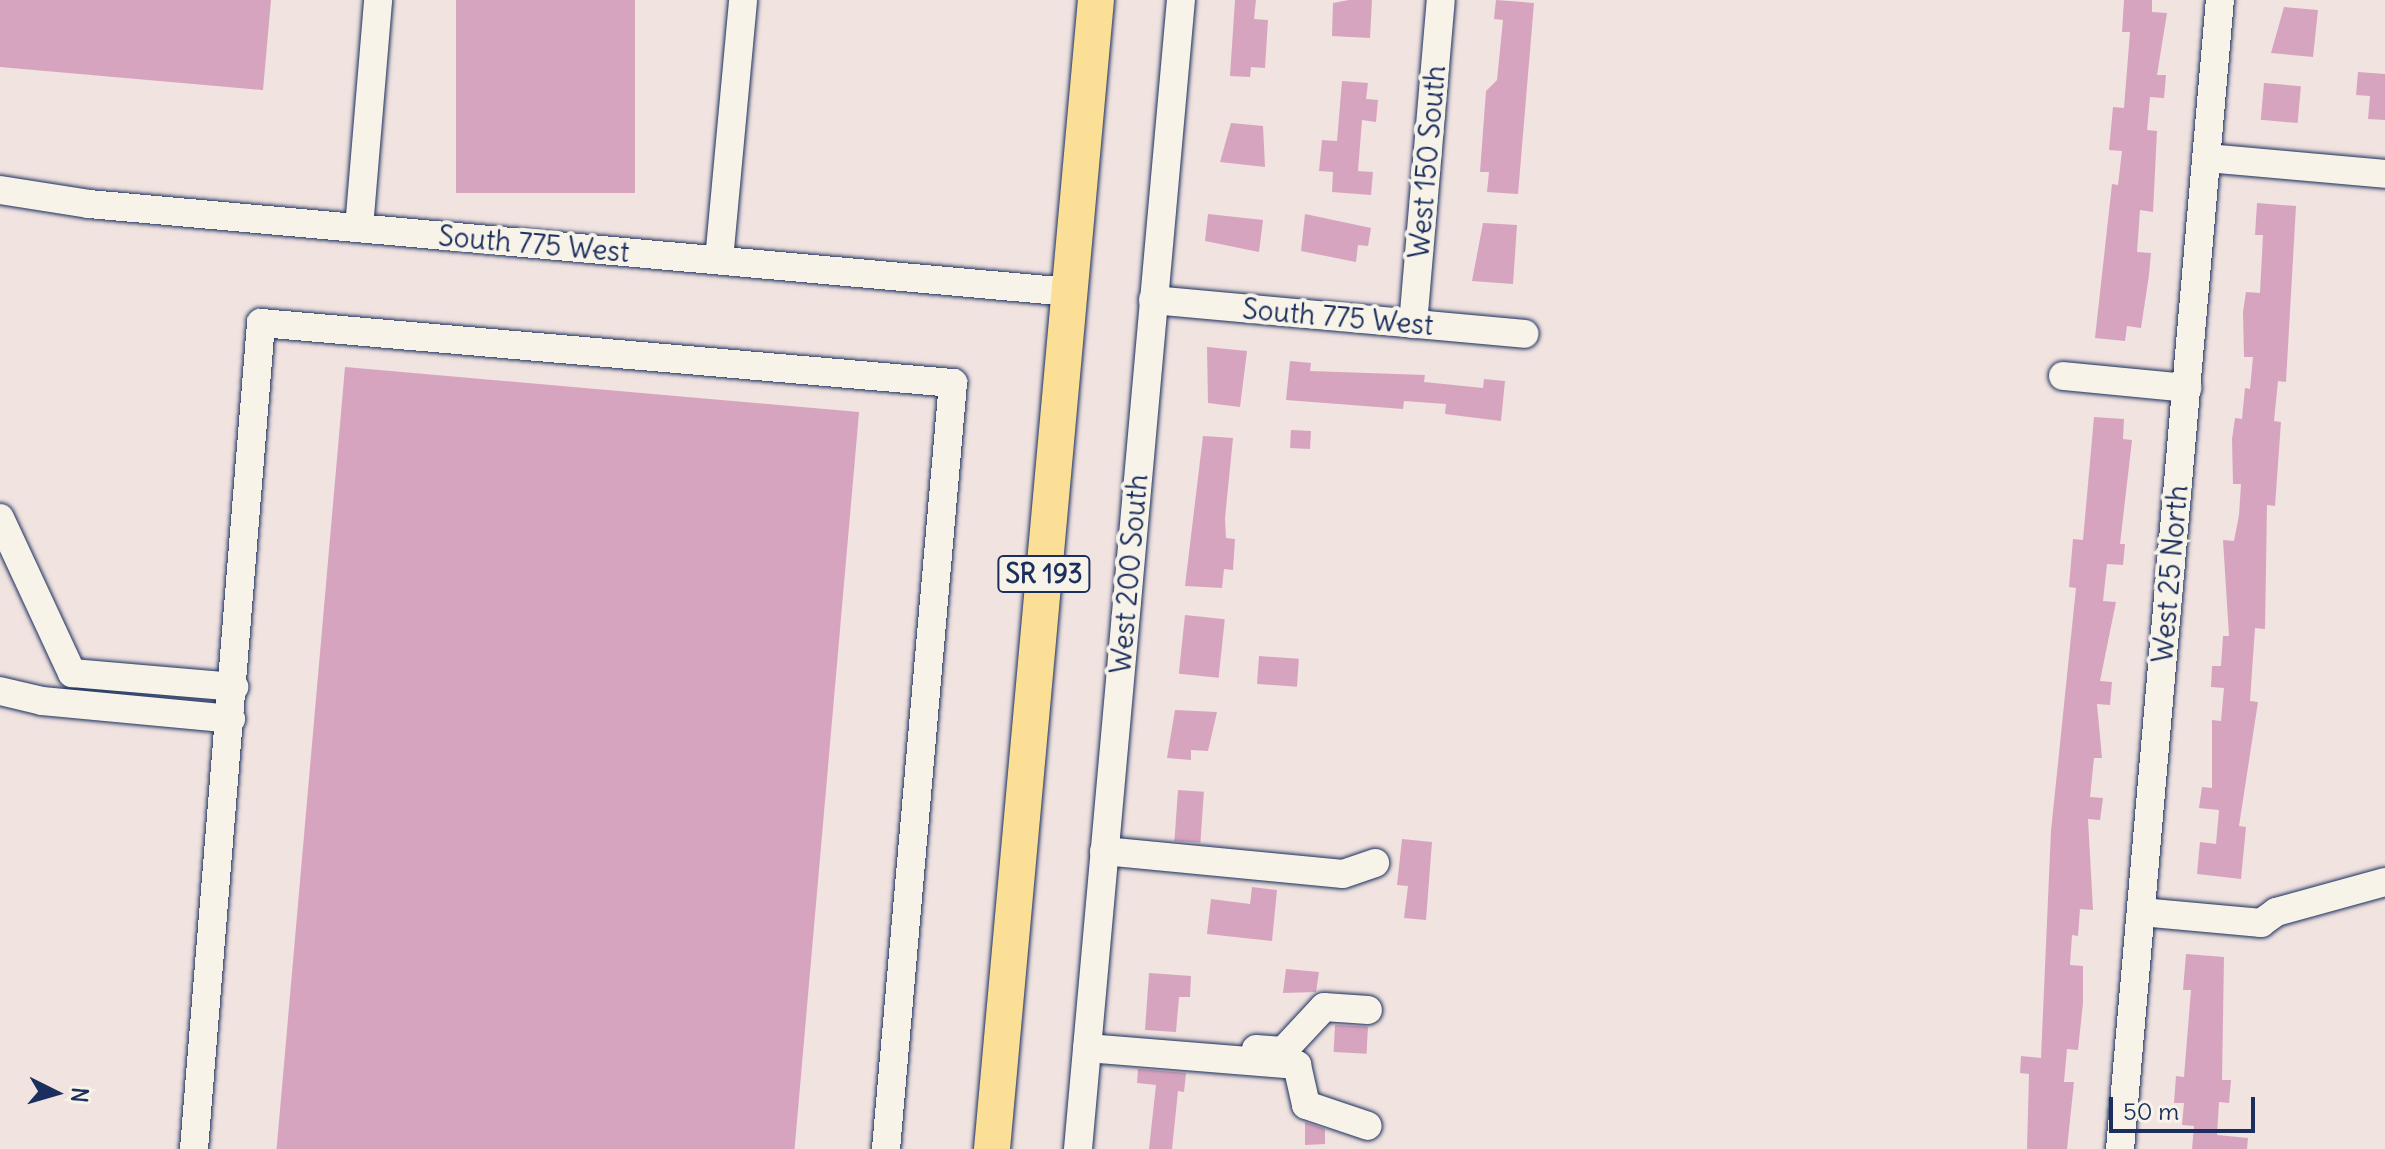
<!DOCTYPE html>
<style>
body{margin:0}
#map{position:relative;width:2385px;height:1149px;overflow:hidden;background:#f1e3e0;font-family:Delius,sans-serif}
div>[style]{position:absolute}
[style*='--x']{left:calc(var(--x)*1px);top:calc(var(--y)*1px);width:calc(var(--w)*1px);rotate:calc(var(--a)*1deg)}
.building>*{inset:0;background:#d7a4bf;transform-origin:0 0}
.roads{filter:drop-shadow(0 0 2px #1b2f5e) drop-shadow(0 0 2px #1b2f5e)}
.minor>*{height:28px;margin:-14px;padding:0 14px;transform-origin:14px;border-radius:14px;background:#f7f3e8}
.major>*{height:36px;margin:-18px;padding:0 18px;transform-origin:18px;border-radius:18px;background:#fbdf96}
span{translate:-50% -50%;white-space:nowrap;text-align:center;line-height:1.15;-webkit-text-stroke:8px #f7f3e8;paint-order:stroke}
.shield-label span{padding:2px 6px;background:#f7f3e8;border:2px solid;border-radius:6px;-webkit-text-stroke-width:0}
.shield-label{font-size:26px;color:#1b2f5e;font-weight:700}
.street-label{font-size:28px;color:#1b2f5e}
.north{position:absolute;left:16px;top:1053px;width:80px;height:80px;-webkit-text-stroke:6px #f7f3e8;paint-order:stroke;rotate:95deg;font-size:22px;font-weight:700;line-height:32px;text-align:center;color:#1b2f5e}
.north::after{content:'';display:block;margin:auto;width:28px;height:36px;background:#1b2f5e;clip-path:polygon(50% 0,100% 100%,50% 72%,0 100%)}
.scale{position:absolute;left:2109px;top:1097px;width:146px;height:36px;box-sizing:border-box;border:4px solid #1b2f5e;border-top:0;padding-left:10px;font-size:24px;line-height:28px;white-space:nowrap;color:#1b2f5e;-webkit-text-stroke:6px #f7f3e8;paint-order:stroke}
</style>
<div id="map">
<div class="building">
<i style="clip-path:polygon(0 0,271px 0,263px 90px,0 67px)"></i>
<i style="left:456px;top:0;width:179px;height:193px"></i>
<i style="clip-path:polygon(1235px 0,1256px 0,1254px 19px,1268px 20px,1265px 68px,1251px 67px,1250px 77px,1230px 76px)"></i>
<i style="clip-path:polygon(1349px 0,1372px 0,1370px 38px,1332px 36px,1333px 3px)"></i>
<i style="clip-path:polygon(1496px 0,1534px 3px,1518px 194px,1487px 192px,1489px 172px,1480px 172px,1486px 91px,1497px 80px,1503px 20px,1494px 19px)"></i>
<i style="clip-path:polygon(2124px 0,2152px 0,2152px 12px,2167px 13px,2157px 75px,2166px 75px,2164px 98px,2150px 97px,2147px 130px,2157px 131px,2153px 212px,2140px 210px,2137px 252px,2151px 253px,2149px 275px,2141px 328px,2127px 326px,2125px 341px,2095px 338px,2112px 184px,2118px 185px,2122px 151px,2109px 150px,2113px 107px,2124px 108px,2130px 32px,2122px 32px)"></i>
<i style="clip-path:polygon(2284px 7px,2318px 10px,2313px 57px,2271px 53px)"></i>
<i style="clip-path:polygon(2358px 72px,2385px 74px,2385px 120px,2368px 119px,2370px 96px,2356px 95px)"></i>
<i style="clip-path:polygon(1342px 81px,1368px 83px,1366px 99px,1378px 100px,1376px 122px,1362px 120px,1358px 171px,1373px 172px,1371px 195px,1332px 192px,1333px 172px,1319px 171px,1322px 140px,1337px 141px)"></i>
<i style="left:2264px;top:83px;width:37px;height:37px;rotate:5deg"></i>
<i style="clip-path:polygon(1231px 123px,1263px 126px,1265px 167px,1220px 162px)"></i>
<i style="clip-path:polygon(2257px 203px,2296px 206px,2286px 382px,2278px 381px,2274px 421px,2281px 422px,2275px 506px,2267px 505px,2265px 629px,2255px 628px,2250px 701px,2258px 702px,2239px 826px,2246px 827px,2241px 879px,2197px 874px,2200px 842px,2216px 844px,2219px 810px,2199px 808px,2202px 787px,2212px 788px,2212px 720px,2221px 721px,2224px 688px,2211px 687px,2212px 666px,2221px 666px,2223px 636px,2229px 636px,2223px 540px,2234px 541px,2239px 515px,2241px 484px,2233px 484px,2232px 439px,2235px 418px,2242px 419px,2245px 388px,2250px 389px,2253px 357px,2244px 357px,2243px 312px,2246px 292px,2260px 293px,2263px 235px,2255px 235px)"></i>
<i style="clip-path:polygon(1208px 214px,1263px 220px,1259px 252px,1205px 241px)"></i>
<i style="clip-path:polygon(1305px 214px,1371px 228px,1368px 246px,1358px 245px,1356px 262px,1301px 251px)"></i>
<i style="clip-path:polygon(1483px 223px,1517px 225px,1513px 284px,1472px 281px)"></i>
<i style="clip-path:polygon(1207px 347px,1247px 351px,1240px 407px,1208px 403px)"></i>
<i style="clip-path:polygon(1290px 361px,1311px 363px,1310px 371px,1425px 375px,1424px 382px,1483px 388px,1484px 379px,1505px 381px,1501px 421px,1445px 414px,1446px 404px,1404px 401px,1403px 409px,1286px 400px)"></i>
<i style="left:345px;top:367px;width:516px;height:785px;rotate:5deg"></i>
<i style="clip-path:polygon(2094px 417px,2124px 419px,2123px 439px,2132px 440px,2120px 544px,2125px 544px,2123px 565px,2107px 564px,2103px 601px,2116px 602px,2100px 681px,2112px 682px,2110px 705px,2097px 704px,2102px 758px,2094px 758px,2090px 797px,2103px 798px,2100px 820px,2088px 819px,2093px 910px,2080px 909px,2078px 936px,2072px 935px,2070px 965px,2083px 966px,2083px 1003px,2078px 1050px,2067px 1049px,2064px 1082px,2074px 1082px,2067px 1149px,2027px 1149px,2029px 1074px,2020px 1073px,2021px 1056px,2041px 1058px,2051px 831px,2076px 588px,2069px 587px,2073px 539px,2083px 540px)"></i>
<i style="left:1291px;top:430px;width:20px;height:18px;rotate:3deg"></i>
<i style="clip-path:polygon(1203px 436px,1233px 438px,1225px 518px,1226px 538px,1235px 539px,1233px 570px,1224px 569px,1222px 588px,1185px 586px)"></i>
<i style="left:1185px;top:615px;width:40px;height:59px;rotate:6deg"></i>
<i style="left:1259px;top:656px;width:40px;height:28px;rotate:4deg"></i>
<i style="clip-path:polygon(1175px 710px,1217px 712px,1208px 751px,1191px 750px,1191px 760px,1167px 758px)"></i>
<i style="left:1178px;top:790px;width:26px;height:51px;rotate:4deg"></i>
<i style="clip-path:polygon(1402px 839px,1432px 842px,1426px 920px,1404px 918px,1408px 886px,1397px 885px)"></i>
<i style="clip-path:polygon(1252px 887px,1277px 890px,1272px 941px,1207px 934px,1211px 899px,1250px 904px)"></i>
<i style="clip-path:polygon(2186px 954px,2224px 957px,2222px 1080px,2231px 1080px,2229px 1103px,2219px 1102px,2217px 1135px,2248px 1138px,2247px 1149px,2192px 1149px,2194px 1126px,2182px 1125px,2184px 1103px,2174px 1103px,2176px 1076px,2184px 1077px,2191px 990px,2183px 990px)"></i>
<i style="clip-path:polygon(1286px 969px,1319px 972px,1316px 992px,1283px 993px)"></i>
<i style="clip-path:polygon(1149px 973px,1191px 976px,1190px 997px,1179px 997px,1176px 1032px,1145px 1030px)"></i>
<i style="left:1335px;top:1025px;width:33px;height:27px;rotate:3deg"></i>
<i style="clip-path:polygon(1138px 1069px,1186px 1073px,1184px 1092px,1178px 1091px,1172px 1149px,1149px 1149px,1156px 1085px,1137px 1083px)"></i>
<i style="clip-path:polygon(1305px 1122px,1325px 1129px,1325px 1144px,1305px 1145px)"></i>
</div>
<div class="roads">
<div class="minor">
<i style="--x:2207;--y:158;--w:179;--a:5.1"></i>
<i style="--x:0;--y:190;--w:90;--a:8.9"></i>
<i style="--x:89;--y:204;--w:984;--a:5.13"></i>
<i style="--x:359;--y:228;--w:229;--a:-85.2"></i>
<i style="--x:719;--y:260;--w:261;--a:-84.7"></i>
<i style="--x:1153;--y:300;--w:373;--a:5.2"></i>
<i style="--x:1413;--y:324;--w:325;--a:-85.1"></i>
<i style="--x:2063;--y:376;--w:125;--a:5.5"></i>
<i style="--x:0;--y:518;--w:171;--a:65.1"></i>
<i style="--x:72;--y:673;--w:163;--a:4.9"></i>
<i style="--x:0;--y:691;--w:43;--a:13.4"></i>
<i style="--x:42;--y:701;--w:190;--a:5.4"></i>
<i style="--x:1104;--y:851;--w:240;--a:5.5"></i>
<i style="--x:1343;--y:874;--w:34;--a:-19"></i>
<i style="--x:2141;--y:912;--w:121;--a:5.2"></i>
<i style="--x:2261;--y:923;--w:19;--a:-36"></i>
<i style="--x:2276;--y:912;--w:113;--a:-15.4"></i>
<i style="--x:1087;--y:1048;--w:211;--a:4.6"></i>
<i style="--x:1297;--y:1065;--w:41;--a:77.3"></i>
<i style="--x:1306;--y:1105;--w:65;--a:18.7"></i>
<i style="--x:1256;--y:1049;--w:27;--a:4"></i>
<i style="--x:1283;--y:1051;--w:60;--a:-47"></i>
<i style="--x:1324;--y:1007;--w:44;--a:3.9"></i>
<i style="--x:194;--y:1149;--w:829;--a:-85.36"></i>
<i style="--x:261;--y:323;--w:695;--a:4.96"></i>
<i style="--x:953;--y:383;--w:769;--a:95"></i>
<i style="--x:1078;--y:1149;--w:1154;--a:-84.88"></i>
<i style="--x:2120;--y:1149;--w:1153;--a:-85.03"></i>
</div>
<div class="major">
<i style="--x:992;--y:1149;--w:1154;--a:-84.83"></i>
</div>
</div>
<div class="shield-label">
<span style="left:1044px;top:574px">SR 193</span>
</div>
<div class="street-label">
<span style="left:1427px;top:162px;rotate:-85deg">West 150 South</span>
<span style="left:534px;top:244px;rotate:5deg">South 775 West</span>
<span style="left:1338px;top:317px;rotate:5deg">South 775 West</span>
<span style="left:1129px;top:574px;rotate:-85deg">West 200 South</span>
<span style="left:2170px;top:574px;rotate:-85deg">West 25 North</span>
</div>
<div class="north">N</div>
<div class="scale">50 m</div>
</div>
